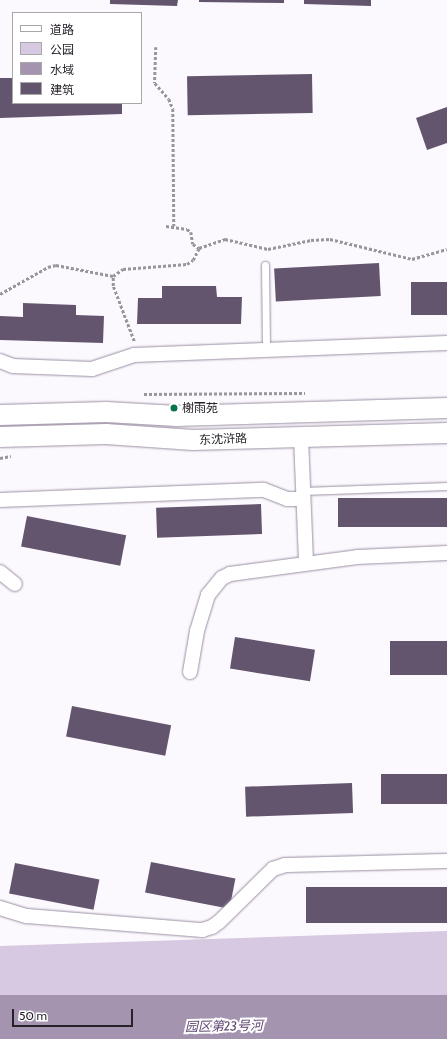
<!DOCTYPE html>
<meta charset="utf-8">
<style>
body{margin:0}
#map{position:relative;width:447px;height:1039px;overflow:hidden;background:#fcf9fe;font-family:Cabin,"Noto Sans SC",sans-serif}
div>[style]{position:absolute}
[style*='--x']{left:calc(var(--x)*1px);top:calc(var(--y)*1px);width:calc(var(--w)*1px);rotate:calc(var(--a)*1deg)}
.green>*{inset:0;background:#d6c9e1}
.water>*{inset:0;background:#a494b0;transform-origin:0 0}
.building>*{inset:0;background:#64556f;transform-origin:0 0}
.path>*{height:2.5px;margin-top:-1.25px;transform-origin:0;background:repeating-linear-gradient(90deg,#99959b 0 3px,transparent 0 5px)}
.roads{filter:drop-shadow(0 0 1px #9a8fa3) drop-shadow(0 0 1px #9a8fa3)}
.lane>*{height:7px;margin:-3.5px;padding:0 3.5px;transform-origin:3.5px;border-radius:3.5px;background:#fff}
.street>*{height:14px;margin:-7px;padding:0 7px;transform-origin:7px;border-radius:7px;background:#fff}
.secondary>*{height:20px;margin:-10px;padding:0 10px;transform-origin:10px;border-radius:10px;background:#fff}
.dots>*{width:11px;height:11px;translate:-50% -50%;box-sizing:border-box;border:2px solid #fff;border-radius:50%}
span{translate:-50% -50%;white-space:nowrap;text-align:center;line-height:1.15;-webkit-text-stroke:4px #fff;paint-order:stroke}
.poi-label{font-size:12px;color:#27222a}
.left{translate:0 -50%;text-align:left}
.street-label{font-size:12px;color:#27222a}
.water-label{font-size:13px;color:#604772;font-style:italic}
.legend{position:absolute;left:12px;top:12px;width:130px;height:92px;box-sizing:border-box;background:#fff;border:1px solid #a9a7aa;margin:0;padding:5px 7px;list-style:none;font-size:12px;color:#27222a}
.legend li{display:flex;align-items:center;gap:8px;height:20px}
.legend b{width:20px;border:1px solid #a9a7aa}
.scale{position:absolute;left:12px;top:1009px;width:121px;height:18px;box-sizing:border-box;border:2px solid #27222a;border-top:0;padding-left:5px;font-size:12px;line-height:14px;white-space:nowrap;color:#27222a;-webkit-text-stroke:3px #fff;paint-order:stroke}
</style>
<div id="map">
<div class="green">
<i style="clip-path:polygon(447px 931px,447px 995px,0 1001px,0 946px)"></i>
</div>
<div class="water">
<i style="left:447px;top:995px;width:44px;height:447px;rotate:90deg"></i>
</div>
<div class="building">
<i style="clip-path:polygon(110px 0,178px 0,177px 6px,110px 4px)"></i>
<i style="clip-path:polygon(199px 0,284px 0,284px 3px,199px 2px)"></i>
<i style="clip-path:polygon(304px 0,371px 0,371px 6px,304px 4px)"></i>
<i style="left:312px;top:74px;width:39px;height:125px;rotate:89deg"></i>
<i style="clip-path:polygon(0 78px,13px 78px,13px 103px,122px 103px,122px 114px,0 118px)"></i>
<i style="clip-path:polygon(447px 107px,447px 143px,427px 150px,416px 118px)"></i>
<i style="left:379px;top:263px;width:33px;height:105px;rotate:87deg"></i>
<i style="left:447px;top:282px;width:33px;height:36px;rotate:90deg"></i>
<i style="clip-path:polygon(162px 286px,216px 286px,217px 297px,242px 297px,241px 324px,137px 324px,138px 298px,162px 298px)"></i>
<i style="clip-path:polygon(23px 303px,76px 305px,76px 315px,104px 316px,103px 343px,0 340px,0 316px,23px 317px)"></i>
<i style="left:447px;top:498px;width:29px;height:109px;rotate:90deg"></i>
<i style="left:261px;top:504px;width:30px;height:105px;rotate:88deg"></i>
<i style="left:27px;top:516px;width:101px;height:31px;rotate:11deg"></i>
<i style="left:235px;top:637px;width:81px;height:32px;rotate:9deg"></i>
<i style="left:447px;top:641px;width:34px;height:57px;rotate:90deg"></i>
<i style="left:72px;top:706px;width:101px;height:31px;rotate:11deg"></i>
<i style="left:447px;top:774px;width:30px;height:66px;rotate:90deg"></i>
<i style="left:352px;top:783px;width:30px;height:107px;rotate:88deg"></i>
<i style="left:151px;top:862px;width:86px;height:31px;rotate:11deg"></i>
<i style="left:15px;top:863px;width:86px;height:31px;rotate:11deg"></i>
<i style="left:447px;top:887px;width:36px;height:141px;rotate:90deg"></i>
</div>
<div class="path">
<i style="--x:156;--y:47;--w:36;--a:92"></i>
<i style="--x:155;--y:83;--w:21;--a:49"></i>
<i style="--x:169;--y:99;--w:11;--a:68"></i>
<i style="--x:173;--y:109;--w:117;--a:89.5"></i>
<i style="--x:166;--y:226;--w:21;--a:8"></i>
<i style="--x:187;--y:229;--w:5;--a:37"></i>
<i style="--x:191;--y:232;--w:12;--a:81"></i>
<i style="--x:193;--y:244;--w:7;--a:34"></i>
<i style="--x:199;--y:248;--w:28;--a:-19"></i>
<i style="--x:225;--y:239;--w:44;--a:13.1"></i>
<i style="--x:268;--y:249;--w:44;--a:-11.8"></i>
<i style="--x:311;--y:240;--w:19;--a:-3"></i>
<i style="--x:330;--y:239;--w:84;--a:13.7"></i>
<i style="--x:412;--y:259;--w:36;--a:-16"></i>
<i style="--x:0;--y:294;--w:55;--a:-29.4"></i>
<i style="--x:48;--y:267;--w:8;--a:-14"></i>
<i style="--x:56;--y:265;--w:58;--a:10.9"></i>
<i style="--x:134;--y:341;--w:59;--a:-110.9"></i>
<i style="--x:113;--y:286;--w:10;--a:-90"></i>
<i style="--x:113;--y:276;--w:12;--a:-35"></i>
<i style="--x:123;--y:269;--w:64;--a:-4.5"></i>
<i style="--x:187;--y:264;--w:7;--a:-34"></i>
<i style="--x:193;--y:260;--w:13;--a:-63"></i>
<i style="--x:144;--y:394;--w:161;--a:-0.4"></i>
<i style="--x:0;--y:458;--w:11;--a:-10"></i>
</div>
<div class="roads">
<div class="lane">
<i style="--x:265;--y:265;--w:86;--a:89.3"></i>
<i style="--x:302;--y:491;--w:145;--a:-2"></i>
</div>
<div class="street">
<i style="--x:0;--y:361;--w:14;--a:21"></i>
<i style="--x:13;--y:366;--w:79;--a:2.2"></i>
<i style="--x:92;--y:369;--w:44;--a:-18.4"></i>
<i style="--x:134;--y:355;--w:313;--a:-2.2"></i>
<i style="--x:301;--y:437;--w:125;--a:87.7"></i>
<i style="--x:0;--y:500;--w:264;--a:-2.2"></i>
<i style="--x:264;--y:490;--w:25;--a:21"></i>
<i style="--x:287;--y:499;--w:16;--a:0"></i>
<i style="--x:0;--y:572;--w:19;--a:39"></i>
<i style="--x:190;--y:672;--w:42;--a:-80.3"></i>
<i style="--x:197;--y:631;--w:38;--a:-73"></i>
<i style="--x:208;--y:595;--w:22;--a:-51"></i>
<i style="--x:222;--y:578;--w:9;--a:-27"></i>
<i style="--x:230;--y:574;--w:128;--a:-7.6"></i>
<i style="--x:357;--y:557;--w:90;--a:-2.5"></i>
<i style="--x:0;--y:908;--w:28;--a:17"></i>
<i style="--x:27;--y:916;--w:176;--a:4.6"></i>
<i style="--x:202;--y:930;--w:10;--a:-17"></i>
<i style="--x:212;--y:927;--w:9;--a:-36"></i>
<i style="--x:219;--y:922;--w:76;--a:-44.5"></i>
<i style="--x:273;--y:869;--w:13;--a:-18"></i>
<i style="--x:285;--y:865;--w:162;--a:-1.4"></i>
</div>
<div class="secondary">
<i style="--x:0;--y:415;--w:106;--a:-1.6"></i>
<i style="--x:106;--y:412;--w:71;--a:3.2"></i>
<i style="--x:177;--y:416;--w:270;--a:-1.7"></i>
<i style="--x:0;--y:437;--w:106;--a:-1.6"></i>
<i style="--x:106;--y:434;--w:87;--a:3.9"></i>
<i style="--x:193;--y:440;--w:254;--a:-1.6"></i>
</div>
</div>
<div class="dots">
<i style="left:174px;top:408px;background:#07734c"></i>
</div>
<div class="poi-label">
<span class="left" style="left:182px;top:408px">榭雨苑</span>
</div>
<div class="street-label">
<span style="left:223px;top:439px;rotate:-2deg">东沈浒路</span>
</div>
<div class="water-label">
<span style="left:224px;top:1026px;rotate:-1deg">园区第23号河</span>
</div>
<ul class="legend">
<li><b style="height:5px;background:#fff"></b>道路</li>
<li><b style="height:11px;background:#d6c9e1"></b>公园</li>
<li><b style="height:11px;background:#a494b0"></b>水域</li>
<li><b style="height:11px;background:#64556f"></b>建筑</li>
</ul>
<div class="scale">50 m</div>
</div>
